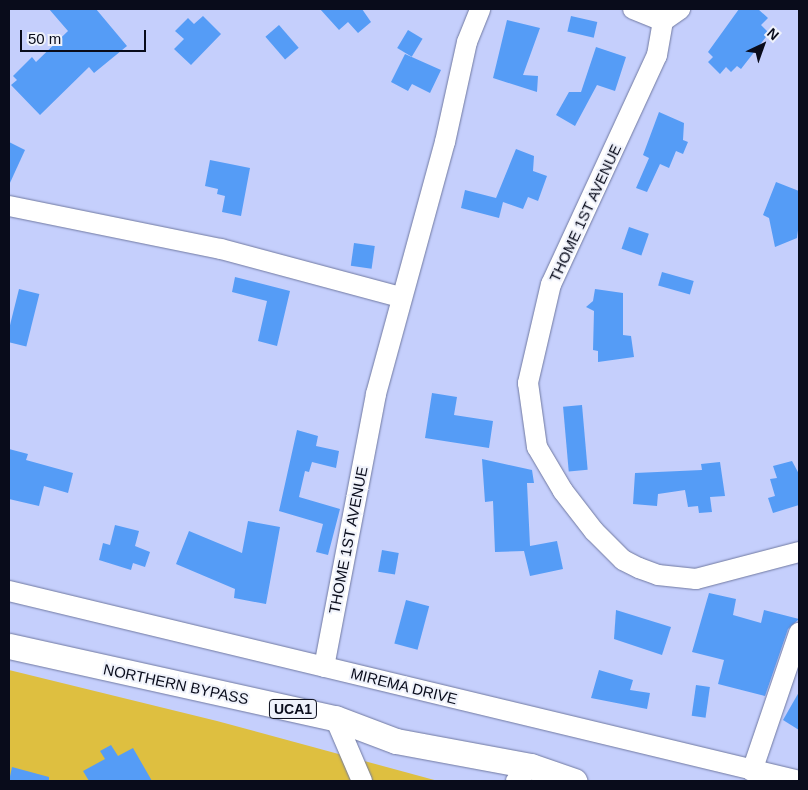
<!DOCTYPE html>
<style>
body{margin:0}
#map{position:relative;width:808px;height:790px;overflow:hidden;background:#c5cffc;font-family:Arial,sans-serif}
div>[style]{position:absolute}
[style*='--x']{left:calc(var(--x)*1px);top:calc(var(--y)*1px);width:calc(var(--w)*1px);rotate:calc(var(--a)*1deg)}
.green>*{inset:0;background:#debf40}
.building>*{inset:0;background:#559cf6;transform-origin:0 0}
.roads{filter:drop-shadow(0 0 1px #7079a1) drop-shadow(0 0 1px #7079a1)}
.minor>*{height:20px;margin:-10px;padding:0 10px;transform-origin:10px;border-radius:10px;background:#fff}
.major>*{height:25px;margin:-12.5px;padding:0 12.5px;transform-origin:12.5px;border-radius:12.5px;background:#fff}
span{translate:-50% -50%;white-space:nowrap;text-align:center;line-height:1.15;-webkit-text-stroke:4px #eff2fb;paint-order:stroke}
.shield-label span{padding:1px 4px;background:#eff2fb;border:1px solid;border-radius:4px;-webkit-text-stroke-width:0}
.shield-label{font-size:14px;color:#090c1b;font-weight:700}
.street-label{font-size:15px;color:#090c1b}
.frame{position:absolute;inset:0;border:10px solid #090c1b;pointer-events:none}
.north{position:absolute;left:738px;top:20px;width:50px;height:50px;-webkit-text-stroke:4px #eff2fb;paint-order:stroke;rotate:42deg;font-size:14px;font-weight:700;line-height:20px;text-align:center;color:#090c1b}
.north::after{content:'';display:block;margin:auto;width:18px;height:22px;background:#090c1b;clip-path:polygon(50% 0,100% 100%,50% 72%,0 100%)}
.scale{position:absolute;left:20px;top:30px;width:126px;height:22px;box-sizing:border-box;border:2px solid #090c1b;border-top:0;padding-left:6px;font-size:15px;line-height:18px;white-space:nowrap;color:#090c1b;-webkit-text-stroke:4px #eff2fb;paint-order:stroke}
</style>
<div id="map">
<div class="green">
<i style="clip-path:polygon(9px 670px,217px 721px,438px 781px,9px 781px)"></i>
</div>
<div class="building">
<i style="clip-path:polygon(49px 9px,96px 9px,127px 46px,94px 73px,89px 67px,40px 115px,11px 85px,17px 80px,13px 76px,32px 57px,36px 62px,68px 31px)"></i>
<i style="clip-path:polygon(320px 9px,362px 9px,371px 22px,358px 33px,348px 22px,339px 30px)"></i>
<i style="clip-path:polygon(739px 9px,758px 9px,768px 18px,761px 25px,769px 33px,741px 69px,737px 66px,731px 72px,726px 67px,720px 74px,708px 62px,713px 57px,708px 52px)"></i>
<i style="clip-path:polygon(203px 16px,221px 34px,191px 65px,174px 49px,184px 39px,175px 31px,188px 18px,194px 24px)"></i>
<i style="left:571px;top:16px;width:27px;height:16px;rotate:13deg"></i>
<i style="clip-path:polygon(507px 20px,540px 28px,523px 75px,538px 76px,537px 92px,493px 78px)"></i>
<i style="left:279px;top:25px;width:30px;height:18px;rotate:49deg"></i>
<i style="left:408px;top:30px;width:17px;height:21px;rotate:31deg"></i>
<i style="clip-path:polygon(596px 47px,626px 57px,615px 91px,597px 85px,575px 126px,556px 115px,569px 92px,581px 92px)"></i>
<i style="clip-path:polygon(405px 54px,441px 70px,430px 93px,412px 84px,408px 91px,391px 82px)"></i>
<i style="clip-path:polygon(659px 112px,684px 123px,683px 140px,688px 142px,683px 154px,676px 151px,669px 168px,660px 164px,647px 192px,636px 188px,649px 158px,643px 155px)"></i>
<i style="clip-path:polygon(9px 142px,25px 150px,9px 185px)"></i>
<i style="clip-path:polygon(516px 149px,534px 156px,533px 171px,547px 176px,538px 201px,528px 197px,523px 209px,503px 202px,499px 218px,461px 208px,465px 190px,496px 198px)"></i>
<i style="clip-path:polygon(210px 160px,250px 168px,241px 216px,222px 212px,225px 196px,217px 194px,218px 189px,205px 186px)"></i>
<i style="clip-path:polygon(776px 182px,799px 191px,799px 222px,797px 238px,775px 247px,769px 218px,763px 215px)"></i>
<i style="left:629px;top:227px;width:21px;height:23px;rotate:19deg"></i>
<i style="left:354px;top:243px;width:21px;height:23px;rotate:8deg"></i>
<i style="left:662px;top:272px;width:33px;height:14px;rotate:16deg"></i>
<i style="clip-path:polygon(235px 277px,290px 291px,277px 346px,258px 341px,267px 301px,232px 292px)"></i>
<i style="left:19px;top:289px;width:21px;height:54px;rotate:14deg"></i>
<i style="clip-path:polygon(595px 289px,623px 293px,623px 335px,631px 336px,634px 357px,598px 362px,598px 351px,593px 350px,594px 311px,586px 307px,593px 301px)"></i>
<i style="clip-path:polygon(432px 393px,457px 397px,454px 415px,493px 421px,489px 448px,425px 438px)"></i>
<i style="left:582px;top:405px;width:65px;height:19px;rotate:85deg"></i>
<i style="clip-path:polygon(297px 430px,318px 436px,316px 446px,339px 451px,336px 468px,312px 462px,309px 472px,305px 471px,299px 497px,340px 509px,328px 555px,316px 552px,323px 524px,279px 511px)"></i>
<i style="clip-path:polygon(9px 449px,28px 454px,26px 460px,73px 473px,68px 493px,44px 486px,39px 506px,9px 499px)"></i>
<i style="clip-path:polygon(482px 459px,532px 470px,534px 483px,527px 483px,530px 546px,557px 541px,563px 569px,530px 576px,524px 551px,495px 552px,493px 501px,485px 502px)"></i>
<i style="clip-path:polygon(792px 461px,799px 474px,799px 505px,773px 513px,768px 498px,775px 496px,770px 479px,777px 478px,773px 466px)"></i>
<i style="clip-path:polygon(720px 462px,725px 496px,710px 497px,712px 512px,699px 513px,698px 506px,688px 507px,685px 490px,658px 494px,657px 506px,633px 504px,635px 473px,702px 470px,701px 464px)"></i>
<i style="clip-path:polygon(248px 521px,280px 527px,266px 604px,234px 598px,235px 589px,176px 564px,189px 531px,242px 553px)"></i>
<i style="clip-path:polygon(115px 525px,139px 531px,135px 546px,150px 552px,145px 567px,133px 563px,131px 570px,99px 560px,103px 543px,110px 545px)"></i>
<i style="left:382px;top:550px;width:17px;height:22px;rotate:10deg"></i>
<i style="clip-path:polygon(709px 593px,736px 599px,733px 615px,761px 623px,764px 610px,799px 619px,788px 629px,765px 696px,718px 684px,724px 660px,692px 652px)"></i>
<i style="left:406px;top:600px;width:24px;height:45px;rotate:15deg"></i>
<i style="clip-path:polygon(616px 610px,671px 627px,662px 655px,614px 639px)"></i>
<i style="clip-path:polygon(599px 670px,633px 680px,630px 690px,650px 693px,647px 709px,591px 698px)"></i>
<i style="left:696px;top:685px;width:14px;height:31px;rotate:8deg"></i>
<i style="clip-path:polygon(799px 692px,799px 730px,783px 720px)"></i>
<i style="clip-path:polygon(111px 745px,118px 756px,133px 748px,152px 781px,89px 781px,83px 771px,105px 759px,100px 751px)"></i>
<i style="clip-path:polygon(12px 767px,49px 777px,49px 781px,9px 781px)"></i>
</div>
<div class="roads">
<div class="minor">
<i style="--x:633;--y:9;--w:32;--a:22"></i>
<i style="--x:663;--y:21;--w:35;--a:100"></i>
<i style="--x:657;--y:55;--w:252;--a:114.8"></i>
<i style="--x:551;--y:284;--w:102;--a:103.1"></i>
<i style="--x:528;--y:383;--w:65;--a:82"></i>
<i style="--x:537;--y:447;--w:51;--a:59.4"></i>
<i style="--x:563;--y:491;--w:51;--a:52.2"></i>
<i style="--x:594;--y:531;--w:41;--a:45"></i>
<i style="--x:623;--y:560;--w:18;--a:27"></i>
<i style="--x:639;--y:568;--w:20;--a:20"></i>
<i style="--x:658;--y:575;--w:38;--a:6"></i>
<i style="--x:696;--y:579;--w:106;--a:-14.7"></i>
<i style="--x:663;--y:21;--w:21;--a:-35"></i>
<i style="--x:9;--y:206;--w:216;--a:11.5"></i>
<i style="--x:221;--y:249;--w:185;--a:15"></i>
<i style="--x:9;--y:591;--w:813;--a:13.52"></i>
<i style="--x:324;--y:667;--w:278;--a:-79.2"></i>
<i style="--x:376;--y:394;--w:261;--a:-74.7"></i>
<i style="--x:445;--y:142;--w:102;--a:-77.6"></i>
<i style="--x:467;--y:42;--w:35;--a:-68"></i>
<i style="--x:335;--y:718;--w:69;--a:66.8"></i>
<i style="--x:752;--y:771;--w:146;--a:-71.2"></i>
<i style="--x:516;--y:781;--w:21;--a:-45"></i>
</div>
<div class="major">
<i style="--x:9;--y:646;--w:334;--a:12.5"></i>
<i style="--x:335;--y:718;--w:65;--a:20.7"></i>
<i style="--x:396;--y:741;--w:137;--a:10.5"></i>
<i style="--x:531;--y:766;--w:46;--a:19.2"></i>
</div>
</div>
<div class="shield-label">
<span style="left:293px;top:709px">UCA1</span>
</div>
<div class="street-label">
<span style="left:585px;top:213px;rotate:-65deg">THOME 1ST AVENUE</span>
<span style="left:348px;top:540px;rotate:-79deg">THOME 1ST AVENUE</span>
<span style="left:176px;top:684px;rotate:12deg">NORTHERN BYPASS</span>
<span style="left:404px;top:686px;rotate:14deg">MIREMA DRIVE</span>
</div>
<div class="frame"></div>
<div class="north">N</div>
<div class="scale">50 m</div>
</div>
